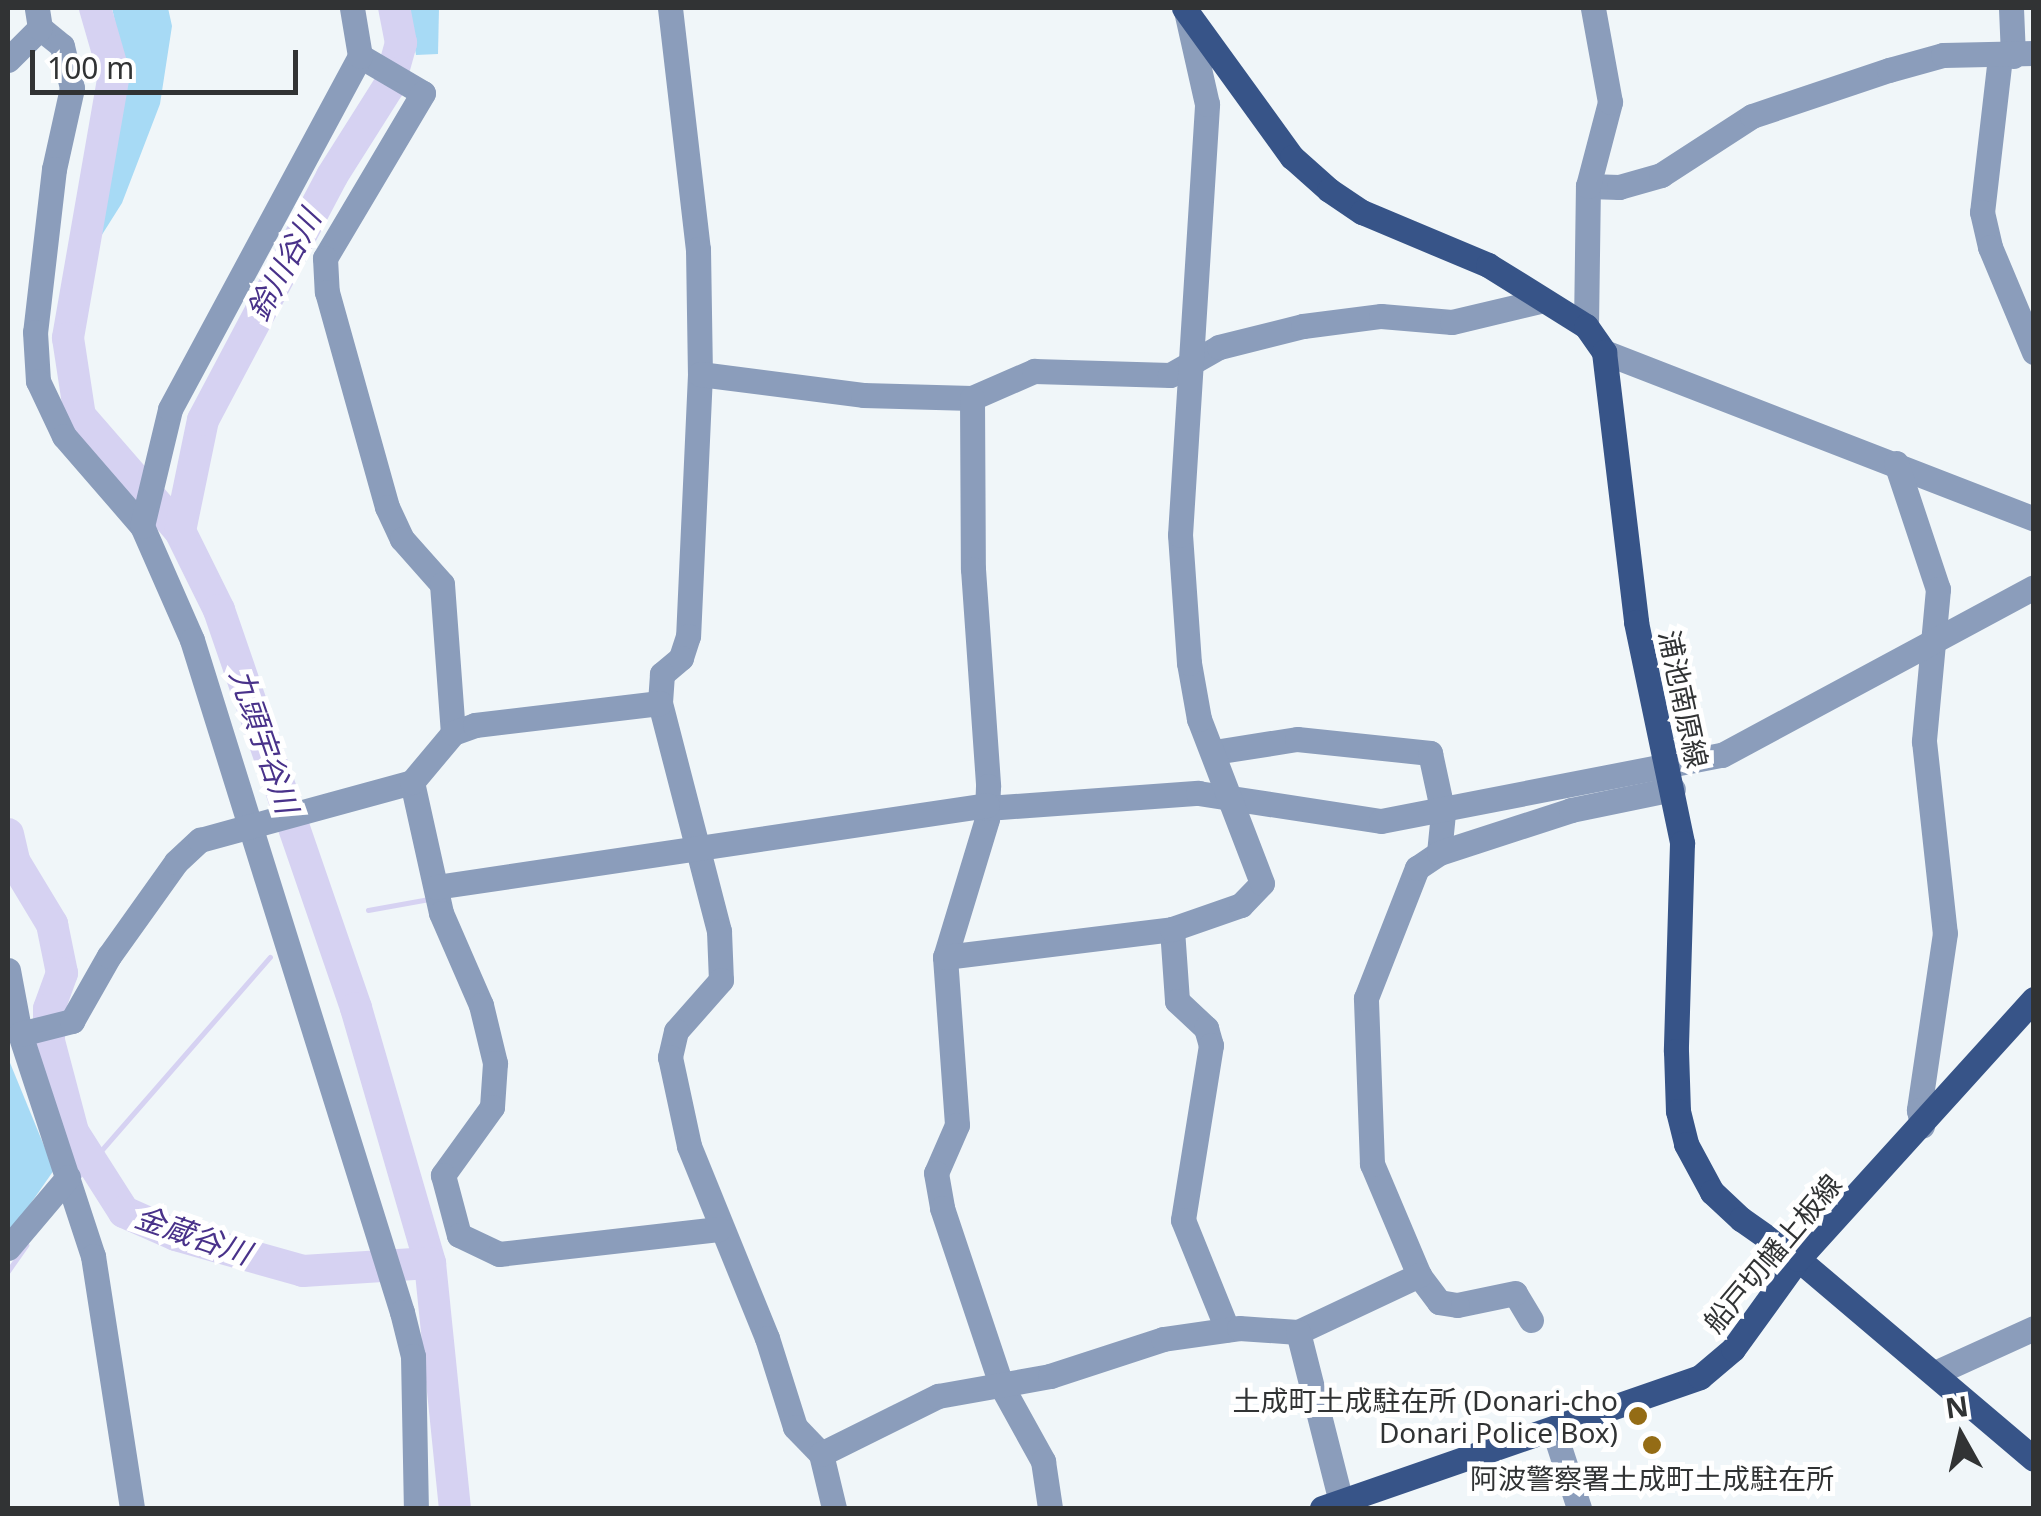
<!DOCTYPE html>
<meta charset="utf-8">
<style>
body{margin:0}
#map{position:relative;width:2041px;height:1516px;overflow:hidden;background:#f0f6f9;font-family:"Noto Sans","Noto Sans JP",sans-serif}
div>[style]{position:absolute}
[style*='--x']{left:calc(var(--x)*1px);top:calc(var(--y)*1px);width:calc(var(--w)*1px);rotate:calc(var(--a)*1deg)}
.green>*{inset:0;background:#a7daf5}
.stream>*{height:5px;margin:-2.5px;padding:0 2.5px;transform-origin:2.5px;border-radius:2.5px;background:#d6d2f2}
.river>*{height:32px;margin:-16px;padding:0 16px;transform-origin:16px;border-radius:16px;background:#d6d2f2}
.minor>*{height:25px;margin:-12.5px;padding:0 12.5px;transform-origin:12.5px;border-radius:12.5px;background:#8b9dbb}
.major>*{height:25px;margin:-12.5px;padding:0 12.5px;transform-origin:12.5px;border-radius:12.5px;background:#375488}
.dots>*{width:28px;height:28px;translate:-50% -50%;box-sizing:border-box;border:5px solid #fff;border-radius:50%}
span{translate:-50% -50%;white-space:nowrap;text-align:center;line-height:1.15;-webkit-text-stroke:10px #fff;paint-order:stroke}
.street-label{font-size:28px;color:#313334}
.poi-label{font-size:28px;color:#313334}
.right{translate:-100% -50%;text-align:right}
.water-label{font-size:30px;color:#49328a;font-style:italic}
.frame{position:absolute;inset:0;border:10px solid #313334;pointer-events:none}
.north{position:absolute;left:1911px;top:1386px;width:100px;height:100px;-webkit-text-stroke:8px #fff;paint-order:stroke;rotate:352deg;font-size:28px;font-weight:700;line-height:40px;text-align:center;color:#313334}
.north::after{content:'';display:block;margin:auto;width:35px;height:45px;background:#313334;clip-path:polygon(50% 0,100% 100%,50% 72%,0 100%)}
.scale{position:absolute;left:30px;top:50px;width:268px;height:45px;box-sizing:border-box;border:5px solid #313334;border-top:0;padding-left:12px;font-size:30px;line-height:35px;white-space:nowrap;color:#313334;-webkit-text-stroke:8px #fff;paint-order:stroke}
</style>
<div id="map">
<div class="green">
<i style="clip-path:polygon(112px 8px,168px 8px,172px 26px,160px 104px,122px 203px,98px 241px,126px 72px)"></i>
<i style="clip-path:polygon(408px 8px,439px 8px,438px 54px,416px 55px)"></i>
<i style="clip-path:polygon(8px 1058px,54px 1170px,8px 1236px)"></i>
</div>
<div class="stream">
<i style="--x:368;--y:910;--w:62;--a:-10.2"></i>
<i style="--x:78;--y:1177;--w:292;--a:-48.9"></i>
<i style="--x:8;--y:1271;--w:32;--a:-55"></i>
</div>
<div class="river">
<i style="--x:95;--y:8;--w:69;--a:73.9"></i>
<i style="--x:114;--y:74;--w:268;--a:99.9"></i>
<i style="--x:68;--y:338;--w:79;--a:81.3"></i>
<i style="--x:80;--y:416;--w:152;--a:49"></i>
<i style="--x:180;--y:531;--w:88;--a:63.7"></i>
<i style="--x:219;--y:610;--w:421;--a:71"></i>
<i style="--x:356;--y:1008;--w:266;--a:73.8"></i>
<i style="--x:430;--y:1263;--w:246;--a:84.2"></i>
<i style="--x:180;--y:531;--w:113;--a:-78.3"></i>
<i style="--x:203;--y:420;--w:276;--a:-62.1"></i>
<i style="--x:332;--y:176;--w:107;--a:-57.7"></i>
<i style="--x:389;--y:86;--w:45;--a:-74.4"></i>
<i style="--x:401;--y:43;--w:36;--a:-101"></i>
<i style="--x:8;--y:834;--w:28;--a:77"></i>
<i style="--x:14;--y:861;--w:74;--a:58.9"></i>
<i style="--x:52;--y:924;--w:50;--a:78.5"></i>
<i style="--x:62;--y:973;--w:38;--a:110"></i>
<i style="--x:49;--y:1009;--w:32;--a:90"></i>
<i style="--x:49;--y:1041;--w:94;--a:75.2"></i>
<i style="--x:73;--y:1132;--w:95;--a:57.5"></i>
<i style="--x:124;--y:1212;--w:57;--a:23.9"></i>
<i style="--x:176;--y:1235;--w:132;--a:15.8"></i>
<i style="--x:303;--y:1271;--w:127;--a:-3.6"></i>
</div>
<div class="minor">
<i style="--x:670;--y:8;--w:243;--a:83.4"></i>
<i style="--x:698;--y:249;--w:125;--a:89.1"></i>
<i style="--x:700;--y:374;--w:262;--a:92.6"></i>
<i style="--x:688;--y:636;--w:23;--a:108"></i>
<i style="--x:681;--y:658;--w:25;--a:140"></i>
<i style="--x:662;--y:674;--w:29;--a:94"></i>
<i style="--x:660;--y:703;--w:236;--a:75.5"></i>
<i style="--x:719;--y:931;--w:49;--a:87.7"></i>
<i style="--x:721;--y:980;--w:68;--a:131.4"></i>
<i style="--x:676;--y:1031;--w:27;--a:103"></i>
<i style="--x:670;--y:1057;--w:91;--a:77.9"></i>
<i style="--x:689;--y:1146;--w:207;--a:67.9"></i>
<i style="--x:767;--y:1338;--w:93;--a:72.5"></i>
<i style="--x:795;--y:1427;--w:37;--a:46"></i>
<i style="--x:821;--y:1454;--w:56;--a:76.5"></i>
<i style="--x:2011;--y:8;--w:48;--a:87.6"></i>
<i style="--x:40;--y:28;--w:28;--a:39"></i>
<i style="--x:62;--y:46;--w:43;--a:76.6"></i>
<i style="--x:72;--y:88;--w:83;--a:102.5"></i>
<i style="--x:54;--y:169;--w:164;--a:96.6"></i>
<i style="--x:35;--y:332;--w:49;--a:86.5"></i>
<i style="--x:38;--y:381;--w:61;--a:64.7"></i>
<i style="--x:64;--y:436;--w:119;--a:49.1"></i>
<i style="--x:142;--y:526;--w:124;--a:66.3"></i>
<i style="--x:192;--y:640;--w:704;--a:72.65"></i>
<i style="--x:402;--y:1312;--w:45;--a:76"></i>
<i style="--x:413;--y:1356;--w:152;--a:88.9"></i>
<i style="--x:360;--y:56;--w:73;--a:30.4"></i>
<i style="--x:423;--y:93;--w:192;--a:120.7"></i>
<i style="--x:325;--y:258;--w:34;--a:87"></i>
<i style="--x:327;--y:292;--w:223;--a:74.4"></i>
<i style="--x:387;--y:507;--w:35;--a:65"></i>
<i style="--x:402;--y:539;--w:60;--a:48.4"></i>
<i style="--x:442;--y:584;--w:149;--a:85.8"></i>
<i style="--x:2000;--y:57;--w:156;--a:96.6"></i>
<i style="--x:1982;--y:212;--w:36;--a:77"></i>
<i style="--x:1990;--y:247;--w:114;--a:67.3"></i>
<i style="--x:8;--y:60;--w:45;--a:-45"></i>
<i style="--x:40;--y:28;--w:20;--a:-99"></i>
<i style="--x:1588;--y:186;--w:31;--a:2"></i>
<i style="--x:1619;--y:187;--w:44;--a:-15.9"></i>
<i style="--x:1661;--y:175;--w:108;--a:-33"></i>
<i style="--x:1752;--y:116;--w:145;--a:-18.6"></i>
<i style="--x:1889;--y:70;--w:56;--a:-15.5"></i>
<i style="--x:1943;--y:55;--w:91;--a:-1.3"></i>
<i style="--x:1586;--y:326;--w:140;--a:-89.2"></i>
<i style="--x:1588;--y:186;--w:87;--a:-75.3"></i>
<i style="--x:1610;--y:102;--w:96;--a:-100.3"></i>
<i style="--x:1604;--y:352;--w:461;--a:21.2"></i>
<i style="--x:700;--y:374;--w:164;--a:7.3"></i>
<i style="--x:863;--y:395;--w:109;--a:1.6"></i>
<i style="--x:972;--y:398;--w:68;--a:-23.5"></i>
<i style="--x:1034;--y:371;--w:136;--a:1.7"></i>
<i style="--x:1170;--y:375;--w:56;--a:-29.7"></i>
<i style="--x:1219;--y:347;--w:87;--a:-14"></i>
<i style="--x:1303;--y:326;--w:79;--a:-7.3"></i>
<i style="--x:1381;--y:316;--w:71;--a:4.8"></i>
<i style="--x:1452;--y:322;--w:90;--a:-13.4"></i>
<i style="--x:972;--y:398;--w:171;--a:89.7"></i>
<i style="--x:973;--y:569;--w:218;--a:86"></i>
<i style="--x:988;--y:786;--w:33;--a:92"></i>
<i style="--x:987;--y:819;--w:144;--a:106.9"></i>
<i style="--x:945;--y:957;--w:168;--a:85.9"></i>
<i style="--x:957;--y:1125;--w:52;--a:113.6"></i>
<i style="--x:936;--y:1173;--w:36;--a:80"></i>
<i style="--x:942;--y:1208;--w:189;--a:71.5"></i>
<i style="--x:1002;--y:1387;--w:85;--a:61"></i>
<i style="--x:1043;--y:1461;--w:48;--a:81.5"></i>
<i style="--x:1896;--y:463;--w:133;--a:71.6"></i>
<i style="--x:1938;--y:589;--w:153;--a:95.3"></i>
<i style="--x:1924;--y:741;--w:193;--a:83.8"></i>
<i style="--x:1945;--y:933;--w:179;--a:98.4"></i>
<i style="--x:1919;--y:1110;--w:16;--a:79"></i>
<i style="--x:142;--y:526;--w:120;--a:-76.5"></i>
<i style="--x:170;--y:409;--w:401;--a:-61.7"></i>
<i style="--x:360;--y:56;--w:49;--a:-99.5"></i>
<i style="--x:1214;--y:752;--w:84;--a:-8.9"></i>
<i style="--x:1297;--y:739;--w:134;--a:6"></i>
<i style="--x:1430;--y:753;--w:61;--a:77.8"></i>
<i style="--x:1443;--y:813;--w:40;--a:95.7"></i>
<i style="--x:412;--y:782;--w:134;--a:77.5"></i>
<i style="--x:441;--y:913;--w:100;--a:66.5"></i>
<i style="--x:481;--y:1005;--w:60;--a:76.4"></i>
<i style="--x:495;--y:1063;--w:44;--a:93.9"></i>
<i style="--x:492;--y:1107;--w:84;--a:125.8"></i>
<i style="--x:443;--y:1175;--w:62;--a:75.1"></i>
<i style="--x:459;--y:1235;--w:44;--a:25.4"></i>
<i style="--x:499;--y:1254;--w:221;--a:-6.5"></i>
<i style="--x:987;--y:808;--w:212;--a:-4.1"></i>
<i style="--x:1198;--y:793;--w:185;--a:8.7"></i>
<i style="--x:1381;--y:821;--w:347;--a:-11"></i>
<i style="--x:1722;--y:755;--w:354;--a:-28.3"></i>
<i style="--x:436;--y:887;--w:557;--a:-8.46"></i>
<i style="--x:1172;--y:929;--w:72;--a:86"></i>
<i style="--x:1177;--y:1001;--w:40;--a:43"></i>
<i style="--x:1206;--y:1028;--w:18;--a:74"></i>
<i style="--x:1211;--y:1045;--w:177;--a:99.1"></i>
<i style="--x:1183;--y:1220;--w:118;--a:68"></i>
<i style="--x:945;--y:957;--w:229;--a:-7"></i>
<i style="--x:1172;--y:929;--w:73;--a:-19.2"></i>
<i style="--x:1241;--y:905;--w:30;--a:-46"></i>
<i style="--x:1262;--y:883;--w:176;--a:-111"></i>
<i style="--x:1199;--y:719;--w:57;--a:-100.1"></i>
<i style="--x:1189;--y:663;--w:128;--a:-94"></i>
<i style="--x:1180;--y:535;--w:432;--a:-86.4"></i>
<i style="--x:1207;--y:104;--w:95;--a:-102.7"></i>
<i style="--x:8;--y:970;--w:65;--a:79.4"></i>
<i style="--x:20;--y:1034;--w:234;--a:71.8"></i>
<i style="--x:93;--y:1256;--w:255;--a:81.2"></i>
<i style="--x:20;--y:1034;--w:54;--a:-14"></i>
<i style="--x:72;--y:1021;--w:75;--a:-60.4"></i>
<i style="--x:109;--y:956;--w:115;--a:-54.5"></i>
<i style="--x:176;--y:862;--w:33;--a:-43"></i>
<i style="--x:200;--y:840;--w:220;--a:-15.3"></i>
<i style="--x:412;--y:782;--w:64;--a:-50.1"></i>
<i style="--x:453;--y:733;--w:23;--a:-20"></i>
<i style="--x:475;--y:725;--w:186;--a:-6.8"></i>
<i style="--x:8;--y:1248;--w:93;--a:-49.8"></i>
<i style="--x:1531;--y:1320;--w:31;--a:-121"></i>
<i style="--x:1515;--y:1293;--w:59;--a:168.3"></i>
<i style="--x:1457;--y:1305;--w:18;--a:-171"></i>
<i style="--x:1439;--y:1302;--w:34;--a:-127"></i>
<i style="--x:1419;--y:1275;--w:121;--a:-112.9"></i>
<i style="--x:1372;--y:1164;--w:166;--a:-92.1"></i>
<i style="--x:1366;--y:998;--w:140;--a:-68.6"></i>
<i style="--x:1417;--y:868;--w:27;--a:-34"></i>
<i style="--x:1439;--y:853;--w:139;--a:-18"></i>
<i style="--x:1571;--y:810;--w:104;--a:-11.6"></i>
<i style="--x:1298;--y:1332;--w:134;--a:-25.2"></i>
<i style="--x:1935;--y:1373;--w:109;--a:-24.4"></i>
<i style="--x:1554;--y:1431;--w:81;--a:72"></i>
<i style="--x:821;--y:1454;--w:131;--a:-26.4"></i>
<i style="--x:938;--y:1396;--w:114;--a:-10.1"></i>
<i style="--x:1050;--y:1376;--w:119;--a:-18.1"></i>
<i style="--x:1163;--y:1339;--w:77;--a:-8.2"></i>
<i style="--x:1239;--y:1328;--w:59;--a:3.9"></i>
<i style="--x:1298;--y:1332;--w:175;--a:75.8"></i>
</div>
<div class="major">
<i style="--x:1184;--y:8;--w:184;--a:54.1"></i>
<i style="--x:1292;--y:157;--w:50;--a:41.7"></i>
<i style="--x:1329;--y:190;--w:40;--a:34"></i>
<i style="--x:1362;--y:212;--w:137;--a:22.8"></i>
<i style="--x:1488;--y:265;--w:115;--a:31.9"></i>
<i style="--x:1586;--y:326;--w:32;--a:55"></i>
<i style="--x:1604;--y:352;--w:272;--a:83.2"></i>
<i style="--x:1636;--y:622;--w:226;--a:78.2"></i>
<i style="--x:1682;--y:843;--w:208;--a:91.7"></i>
<i style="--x:1676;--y:1051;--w:60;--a:88.1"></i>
<i style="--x:1678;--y:1111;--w:34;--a:76"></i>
<i style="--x:1686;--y:1144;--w:55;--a:61.6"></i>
<i style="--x:1712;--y:1192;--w:40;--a:43"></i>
<i style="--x:1741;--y:1219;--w:70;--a:35.1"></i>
<i style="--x:1798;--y:1259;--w:309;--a:40.3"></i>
<i style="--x:1322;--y:1508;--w:400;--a:-19.1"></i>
<i style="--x:1700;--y:1377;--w:43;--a:-40.3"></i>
<i style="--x:1733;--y:1349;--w:111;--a:-54.2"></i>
<i style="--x:1798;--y:1259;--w:351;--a:-47.8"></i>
</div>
<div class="dots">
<i style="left:1638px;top:1416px;background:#946c15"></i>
<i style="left:1652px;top:1445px;background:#946c15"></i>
</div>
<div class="street-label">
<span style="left:1684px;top:699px;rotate:78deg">浦池南原線</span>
<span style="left:1772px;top:1253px;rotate:-50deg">船戸切幡上板線</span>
</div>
<div class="poi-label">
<span class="right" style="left:1618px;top:1416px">土成町土成駐在所 (Donari-cho<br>Donari Police Box)</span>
<span style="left:1652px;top:1478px">阿波警察署土成町土成駐在所</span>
</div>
<div class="water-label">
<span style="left:284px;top:265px;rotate:-62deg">鈴川谷川</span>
<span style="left:264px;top:741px;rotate:71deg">九頭宇谷川</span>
<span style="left:193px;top:1235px;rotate:19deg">金蔵谷川</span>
</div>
<div class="frame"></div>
<div class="north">N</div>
<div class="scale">100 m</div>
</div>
